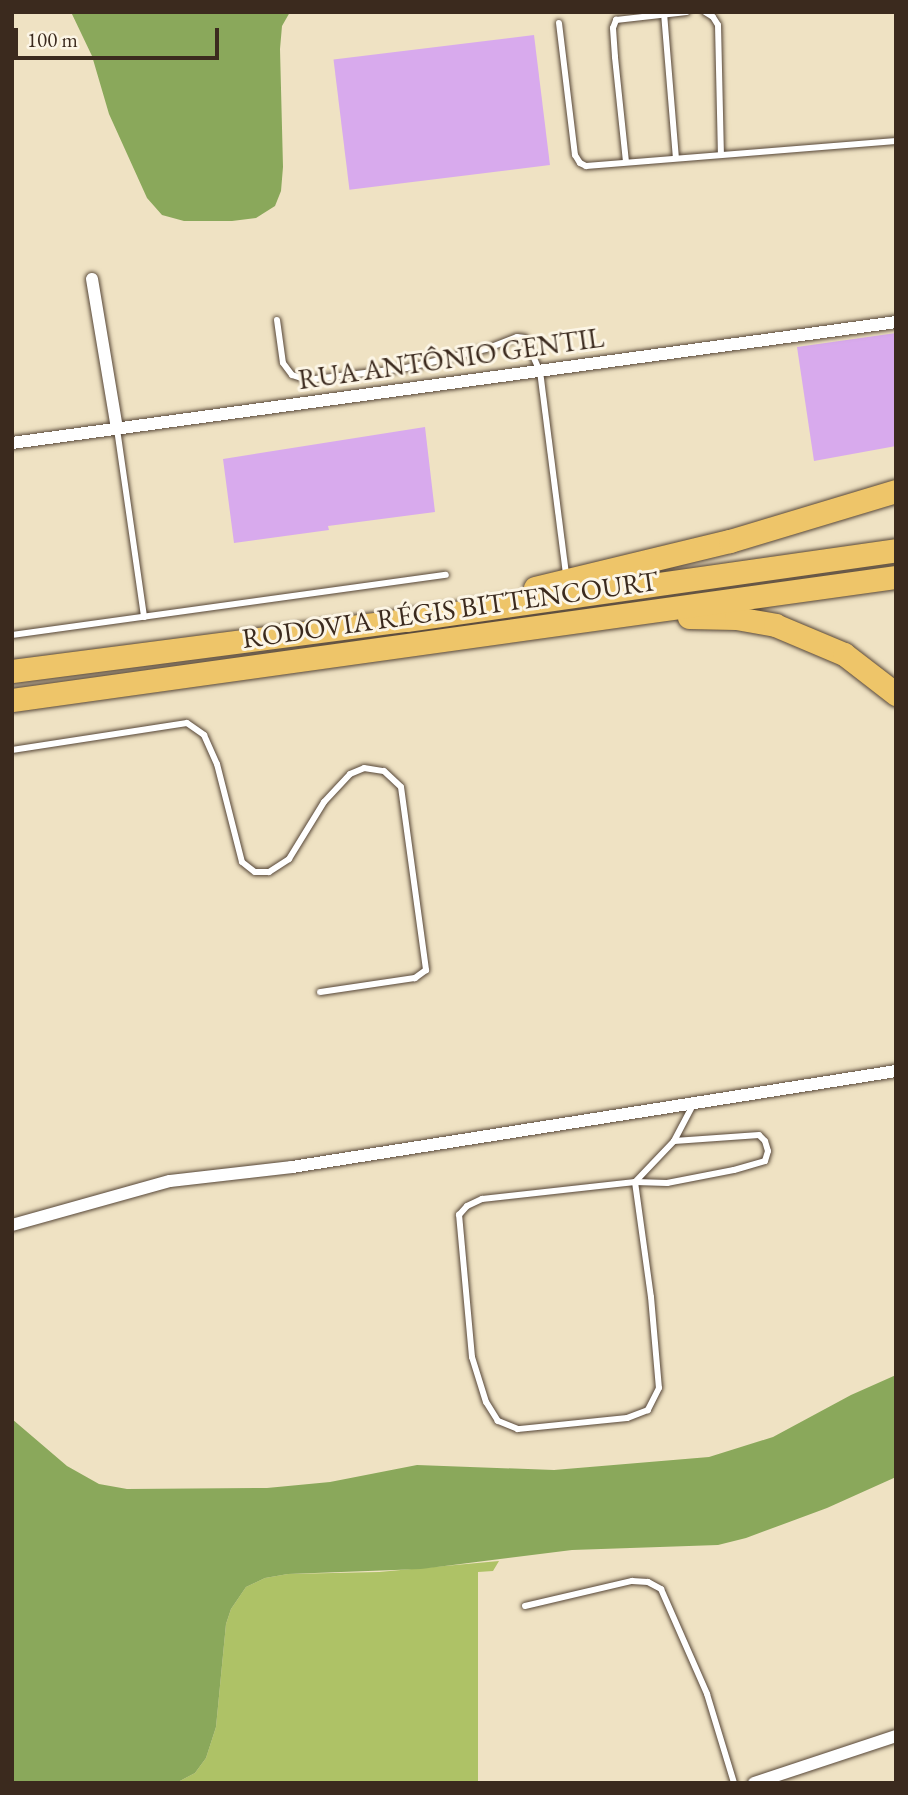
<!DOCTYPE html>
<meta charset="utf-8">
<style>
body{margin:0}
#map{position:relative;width:908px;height:1795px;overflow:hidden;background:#efe2c3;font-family:"EB Garamond",serif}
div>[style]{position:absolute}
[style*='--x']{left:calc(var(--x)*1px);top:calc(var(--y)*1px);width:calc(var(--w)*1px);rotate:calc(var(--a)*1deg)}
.green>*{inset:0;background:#aec266}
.forest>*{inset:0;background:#8aa85b}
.building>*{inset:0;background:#d8aaed;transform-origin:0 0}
.roads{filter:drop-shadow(0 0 2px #564637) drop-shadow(0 0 2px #564637)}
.service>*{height:6px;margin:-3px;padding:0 3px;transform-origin:3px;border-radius:3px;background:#fff}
.minor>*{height:12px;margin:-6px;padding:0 6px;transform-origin:6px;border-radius:6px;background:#fff}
.motorway>*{height:23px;margin:-11.5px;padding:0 11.5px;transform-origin:11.5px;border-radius:11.5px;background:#eec569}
span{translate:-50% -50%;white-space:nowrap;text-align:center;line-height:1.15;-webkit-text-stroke:6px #fcf5e5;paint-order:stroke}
.street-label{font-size:28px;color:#3b2a1e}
.frame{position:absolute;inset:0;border:14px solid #3b2a1e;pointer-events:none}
.scale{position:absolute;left:14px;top:28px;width:205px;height:32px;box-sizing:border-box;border:4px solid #3b2a1e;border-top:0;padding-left:9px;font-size:21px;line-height:24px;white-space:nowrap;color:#3b2a1e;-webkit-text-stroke:5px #fcf5e5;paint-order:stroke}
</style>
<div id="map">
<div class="green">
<i style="clip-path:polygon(499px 1561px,493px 1571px,478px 1572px,478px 1783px,176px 1783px,195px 1773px,206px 1758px,216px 1727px,226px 1624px,231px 1609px,246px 1587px,265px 1578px,288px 1574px,379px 1572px)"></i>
</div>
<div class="forest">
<i style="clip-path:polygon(71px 12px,290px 12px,282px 26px,280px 49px,283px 167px,281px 191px,275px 206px,256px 218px,232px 221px,184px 221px,162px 215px,147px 198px,109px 114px,92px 56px)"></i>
<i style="clip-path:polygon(896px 1375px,896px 1477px,827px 1508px,746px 1538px,718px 1545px,572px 1550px,421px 1569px,288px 1574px,265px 1578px,246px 1587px,231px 1609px,226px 1624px,216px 1727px,206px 1758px,195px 1773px,176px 1783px,12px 1783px,12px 1419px,67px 1466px,99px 1484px,127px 1489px,267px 1488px,330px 1482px,417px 1465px,554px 1470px,709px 1457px,773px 1437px,851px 1395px)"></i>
</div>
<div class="building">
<i style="left:534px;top:35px;width:131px;height:202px;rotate:83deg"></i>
<i style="clip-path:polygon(896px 333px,896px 446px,814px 461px,797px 347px)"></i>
<i style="clip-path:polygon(425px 427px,435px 512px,328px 526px,329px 530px,234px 543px,223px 459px)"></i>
</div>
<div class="roads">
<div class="service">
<i style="--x:705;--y:12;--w:9;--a:32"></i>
<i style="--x:713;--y:17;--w:9;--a:58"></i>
<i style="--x:718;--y:25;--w:129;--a:88.7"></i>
<i style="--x:664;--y:13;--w:145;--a:85.3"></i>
<i style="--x:559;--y:23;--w:133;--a:83.1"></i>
<i style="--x:575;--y:155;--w:9;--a:58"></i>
<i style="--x:580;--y:163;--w:7;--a:27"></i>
<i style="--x:586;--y:166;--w:311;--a:-4.6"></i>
<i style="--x:626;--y:162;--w:106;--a:-96"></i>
<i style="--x:615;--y:57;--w:29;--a:-94"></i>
<i style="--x:613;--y:28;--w:9;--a:-69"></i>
<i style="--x:616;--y:20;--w:71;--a:-6.4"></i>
<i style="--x:277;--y:320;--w:43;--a:82.1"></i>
<i style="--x:283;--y:363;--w:15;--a:53"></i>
<i style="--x:292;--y:375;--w:16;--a:18"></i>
<i style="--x:307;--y:380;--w:100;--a:-6.9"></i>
<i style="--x:406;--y:368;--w:82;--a:-13.4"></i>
<i style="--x:486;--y:349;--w:33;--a:-21"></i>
<i style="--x:517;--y:337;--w:8;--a:7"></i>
<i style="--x:525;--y:338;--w:36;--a:66"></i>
<i style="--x:540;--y:371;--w:206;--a:82.7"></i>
<i style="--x:117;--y:429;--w:190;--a:81.8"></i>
<i style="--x:12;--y:635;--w:438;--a:-7.9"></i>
<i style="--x:12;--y:750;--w:177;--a:-8.8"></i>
<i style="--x:187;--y:723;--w:21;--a:35"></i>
<i style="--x:204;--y:735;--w:32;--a:66"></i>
<i style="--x:217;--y:764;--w:101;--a:75.7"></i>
<i style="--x:242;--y:862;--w:16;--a:38"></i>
<i style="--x:255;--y:872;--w:14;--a:0"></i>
<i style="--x:269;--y:872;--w:24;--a:-33"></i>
<i style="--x:289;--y:859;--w:67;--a:-58.4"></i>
<i style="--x:324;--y:802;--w:38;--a:-47"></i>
<i style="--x:350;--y:774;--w:15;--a:-23"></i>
<i style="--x:364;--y:768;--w:20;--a:9"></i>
<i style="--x:384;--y:771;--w:23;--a:43"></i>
<i style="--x:401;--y:787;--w:185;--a:82.2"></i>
<i style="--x:426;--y:970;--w:14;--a:144"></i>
<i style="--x:415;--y:978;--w:96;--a:171.6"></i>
<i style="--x:635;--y:1182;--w:116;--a:82.1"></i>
<i style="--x:651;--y:1297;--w:91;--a:85"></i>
<i style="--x:659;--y:1388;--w:25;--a:117"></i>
<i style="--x:648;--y:1410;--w:22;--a:159"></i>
<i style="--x:627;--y:1418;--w:110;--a:174.2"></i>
<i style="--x:518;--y:1429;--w:22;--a:-158"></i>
<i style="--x:498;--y:1421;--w:22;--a:-122"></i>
<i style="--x:486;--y:1402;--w:47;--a:-107.3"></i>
<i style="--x:472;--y:1357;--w:143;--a:-95.2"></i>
<i style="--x:459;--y:1215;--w:12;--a:-48"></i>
<i style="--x:467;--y:1206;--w:17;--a:-25"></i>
<i style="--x:482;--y:1199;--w:154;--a:-6.3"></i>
<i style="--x:635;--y:1182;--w:32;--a:2"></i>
<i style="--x:667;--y:1183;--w:68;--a:-11"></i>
<i style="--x:734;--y:1170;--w:32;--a:-16"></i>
<i style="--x:765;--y:1161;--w:10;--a:-73"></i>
<i style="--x:768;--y:1151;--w:10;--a:-107"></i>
<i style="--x:765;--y:1141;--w:8;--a:-135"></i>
<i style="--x:759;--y:1135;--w:85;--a:176"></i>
<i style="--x:635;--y:1182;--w:57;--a:-46.4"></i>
<i style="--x:674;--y:1141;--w:43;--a:-62.2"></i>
<i style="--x:525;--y:1606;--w:110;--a:-13.2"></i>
<i style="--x:632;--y:1581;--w:16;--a:4"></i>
<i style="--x:648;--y:1582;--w:15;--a:28"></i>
<i style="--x:661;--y:1589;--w:115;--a:66.3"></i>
<i style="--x:707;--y:1694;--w:93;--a:73.1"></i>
</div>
<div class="minor">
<i style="--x:92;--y:279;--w:152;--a:80.5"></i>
<i style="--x:12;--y:443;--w:892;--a:-7.79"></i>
<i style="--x:12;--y:1225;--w:164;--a:-15.6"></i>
<i style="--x:170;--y:1181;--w:123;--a:-6.5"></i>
<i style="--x:292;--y:1167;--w:612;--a:-9.03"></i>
<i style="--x:754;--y:1783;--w:150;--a:-18.3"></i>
</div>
<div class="motorway">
<i style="--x:535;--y:588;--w:201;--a:-13.6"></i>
<i style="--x:730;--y:541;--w:173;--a:-16.8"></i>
<i style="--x:689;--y:617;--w:47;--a:1.2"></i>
<i style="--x:736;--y:618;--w:40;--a:10"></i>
<i style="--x:775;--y:625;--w:75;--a:22.8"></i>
<i style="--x:844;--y:654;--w:66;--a:37.6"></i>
<i style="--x:12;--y:671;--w:397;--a:-7.4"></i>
<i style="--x:406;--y:620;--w:495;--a:-8.1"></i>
<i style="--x:12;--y:700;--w:893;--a:-7.92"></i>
</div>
</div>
<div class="street-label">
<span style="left:451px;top:358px;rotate:-8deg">RUA ANTÔNIO GENTIL</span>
<span style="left:450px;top:609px;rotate:-8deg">RODOVIA RÉGIS BITTENCOURT</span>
</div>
<div class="frame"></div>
<div class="scale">100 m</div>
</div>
